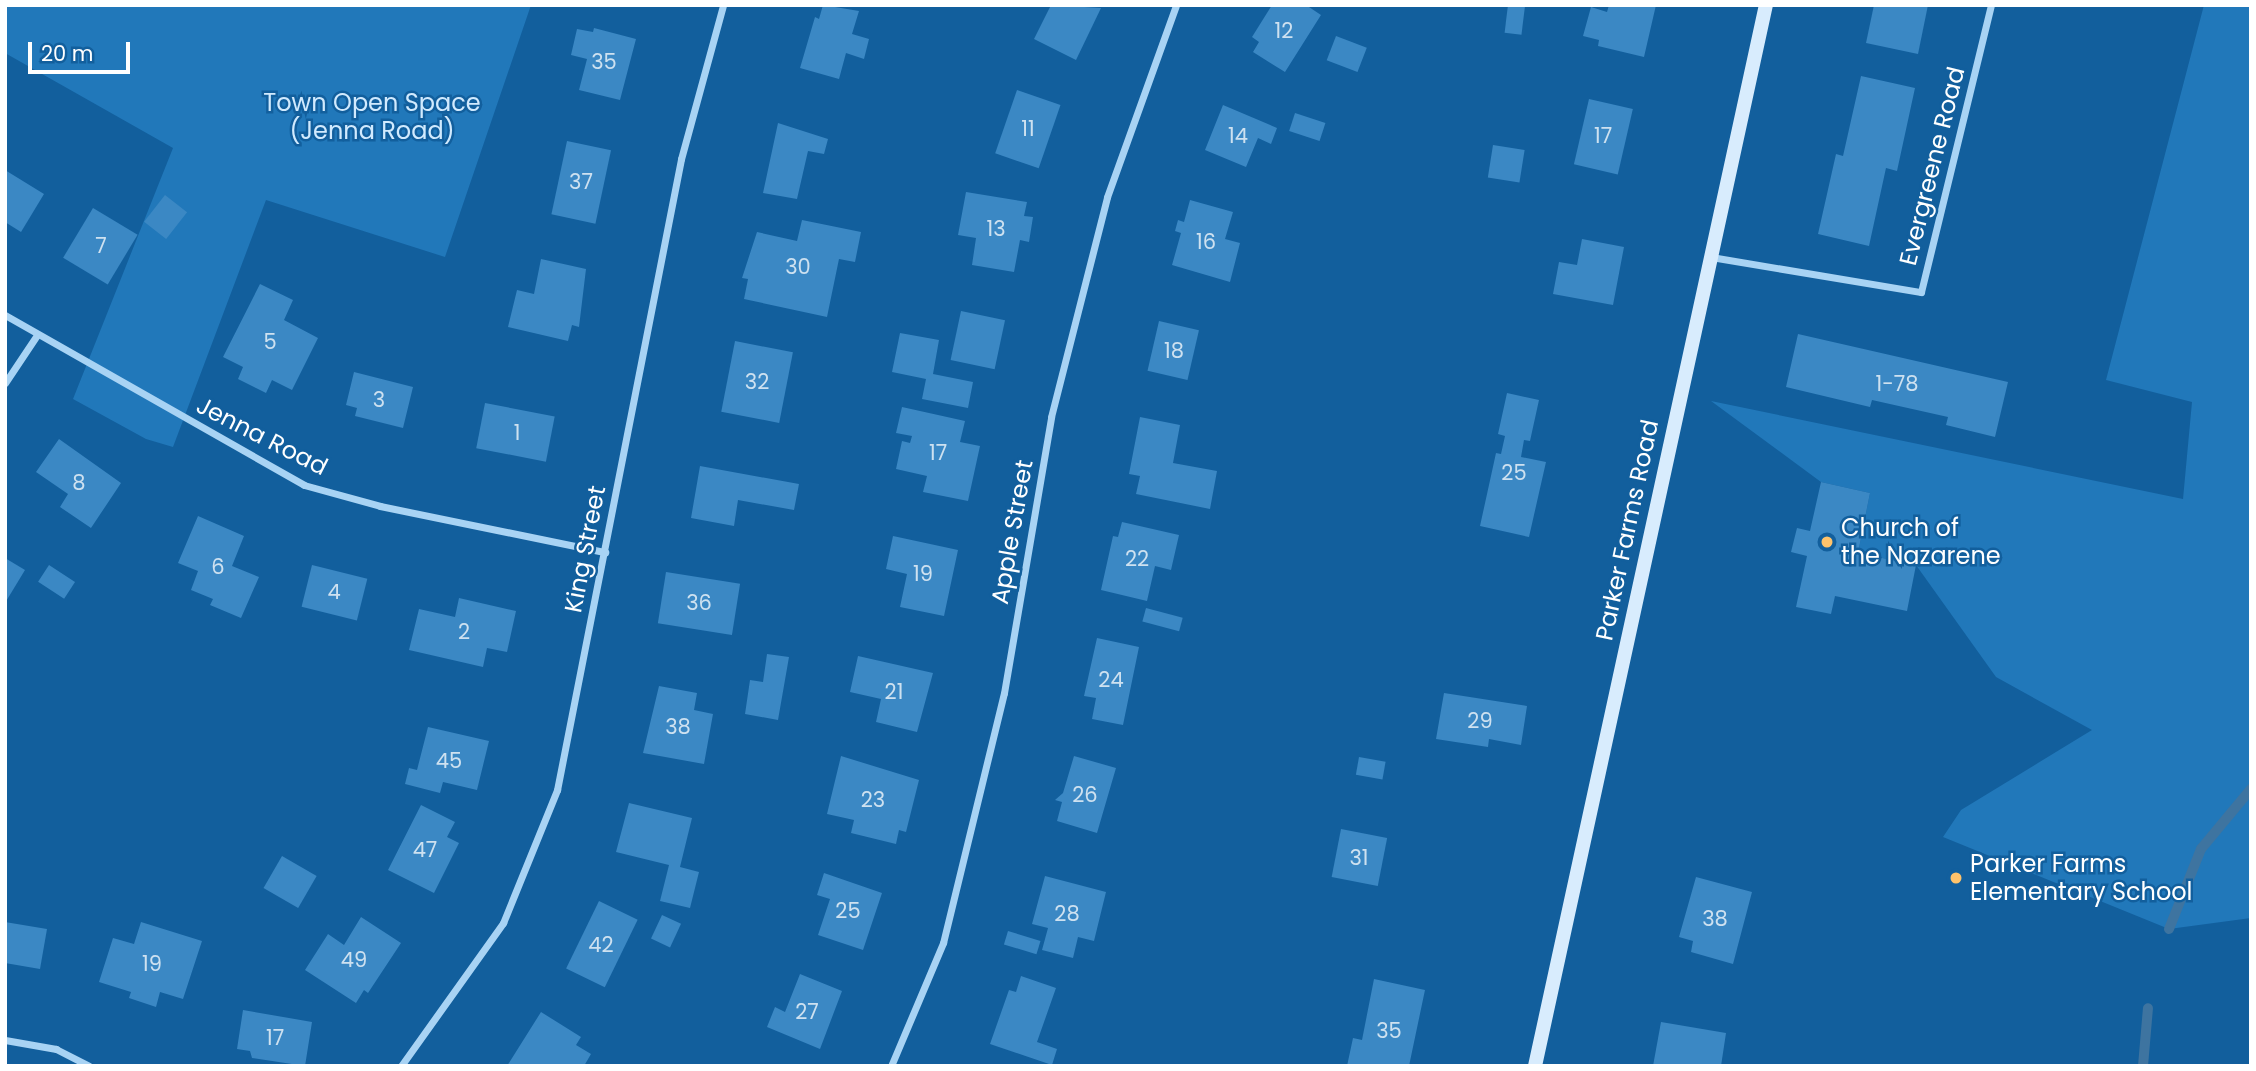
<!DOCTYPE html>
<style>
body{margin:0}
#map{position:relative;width:2256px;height:1071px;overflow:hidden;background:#125f9d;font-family:Poppins,sans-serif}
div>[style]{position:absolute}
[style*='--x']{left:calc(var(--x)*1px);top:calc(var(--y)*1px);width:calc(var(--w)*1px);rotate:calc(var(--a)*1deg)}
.green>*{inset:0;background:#2178ba}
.stream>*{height:10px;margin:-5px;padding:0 5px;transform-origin:5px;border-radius:5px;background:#3e74a0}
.building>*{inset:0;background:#3b88c4;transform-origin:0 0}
.street>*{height:7px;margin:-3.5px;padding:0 3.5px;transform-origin:3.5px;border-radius:3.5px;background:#a8d3f4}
.secondary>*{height:14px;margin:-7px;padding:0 7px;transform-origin:7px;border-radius:7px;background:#d8ecfd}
.dots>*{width:19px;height:19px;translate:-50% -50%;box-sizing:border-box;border:4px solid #125f9d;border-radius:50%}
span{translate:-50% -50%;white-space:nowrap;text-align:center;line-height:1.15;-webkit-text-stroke:5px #125f9d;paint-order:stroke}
.number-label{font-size:21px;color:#cee1f0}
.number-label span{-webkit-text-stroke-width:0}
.park-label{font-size:24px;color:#d1eafe}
.street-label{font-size:24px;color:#fff}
.poi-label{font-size:24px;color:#fff}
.left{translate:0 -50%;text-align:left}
.frame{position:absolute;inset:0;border:7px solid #fff;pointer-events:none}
.scale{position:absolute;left:28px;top:42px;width:102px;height:32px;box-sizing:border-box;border:4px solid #fff;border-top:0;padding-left:9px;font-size:21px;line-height:24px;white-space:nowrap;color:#fff;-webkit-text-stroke:5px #125f9d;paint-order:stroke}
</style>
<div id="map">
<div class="green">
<i style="clip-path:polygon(5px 5px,531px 5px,445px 257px,266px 200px,173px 447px,146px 439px,73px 399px,173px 148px,5px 53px)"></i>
<i style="clip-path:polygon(2204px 5px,2251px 5px,2251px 918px,2169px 929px,1943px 837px,1961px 810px,2092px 730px,1996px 677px,1916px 565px,1858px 553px,1870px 493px,1821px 482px,1711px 401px,2183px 499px,2192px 402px,2106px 380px)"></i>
</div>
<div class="stream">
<i style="--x:2169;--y:929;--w:86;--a:-68.2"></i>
<i style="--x:2201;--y:849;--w:78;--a:-50.2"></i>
<i style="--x:2143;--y:1066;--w:58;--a:-85.1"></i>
</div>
<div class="building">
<i style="clip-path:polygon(823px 5px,859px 11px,852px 34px,869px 39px,864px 59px,846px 53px,839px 79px,800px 68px,815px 17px,819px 19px)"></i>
<i style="clip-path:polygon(1051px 5px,1101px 8px,1076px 60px,1034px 39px)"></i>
<i style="clip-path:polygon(1272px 5px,1306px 5px,1321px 15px,1285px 72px,1253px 52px,1259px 42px,1252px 37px)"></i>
<i style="left:1508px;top:5px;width:17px;height:28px;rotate:7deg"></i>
<i style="clip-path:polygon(1609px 5px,1656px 5px,1644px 57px,1598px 46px,1599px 40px,1583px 36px,1591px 7px,1607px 12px)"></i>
<i style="clip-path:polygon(1874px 5px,1928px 5px,1918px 54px,1866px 43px)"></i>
<i style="clip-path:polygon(594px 28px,636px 39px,620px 100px,579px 90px,587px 59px,571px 55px,577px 29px,593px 32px)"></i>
<i style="left:1336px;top:36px;width:33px;height:26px;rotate:21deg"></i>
<i style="clip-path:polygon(1861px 76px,1915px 88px,1897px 171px,1886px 168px,1869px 246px,1818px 234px,1836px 154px,1843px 156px)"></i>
<i style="left:1017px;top:90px;width:46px;height:67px;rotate:19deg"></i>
<i style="left:1589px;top:99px;width:45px;height:67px;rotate:13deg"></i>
<i style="clip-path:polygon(1223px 105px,1277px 128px,1271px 144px,1258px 138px,1246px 167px,1205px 150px)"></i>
<i style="left:1295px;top:113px;width:32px;height:19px;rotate:18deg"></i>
<i style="clip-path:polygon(778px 123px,828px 139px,824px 154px,808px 151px,797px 199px,763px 193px)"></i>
<i style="left:567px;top:141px;width:45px;height:75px;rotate:12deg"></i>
<i style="left:1493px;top:145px;width:32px;height:33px;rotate:9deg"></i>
<i style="clip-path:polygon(5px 170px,44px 194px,21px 232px,5px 222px)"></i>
<i style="clip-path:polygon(966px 192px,1027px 202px,1024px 216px,1033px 217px,1029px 242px,1020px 240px,1014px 272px,972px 265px,976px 238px,958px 235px)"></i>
<i style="left:165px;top:195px;width:28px;height:34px;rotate:38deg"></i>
<i style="clip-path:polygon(1190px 200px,1233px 212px,1225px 239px,1240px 243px,1230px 282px,1172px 265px,1181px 233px,1175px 231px,1178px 220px,1184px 222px)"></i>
<i style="left:93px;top:208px;width:52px;height:58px;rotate:31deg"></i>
<i style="clip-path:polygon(802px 220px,861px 232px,855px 262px,839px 259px,827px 317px,744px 299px,748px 279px,742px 278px,757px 232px,797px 241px)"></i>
<i style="clip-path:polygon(1582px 239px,1624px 247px,1613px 305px,1553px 294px,1559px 262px,1577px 265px)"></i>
<i style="clip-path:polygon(541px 259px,586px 269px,579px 327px,572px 325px,568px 341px,508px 327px,517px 290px,534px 294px)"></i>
<i style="clip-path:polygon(260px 284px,293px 300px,284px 320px,318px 338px,292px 390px,272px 380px,266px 393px,238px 379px,243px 367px,223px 357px)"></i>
<i style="left:961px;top:311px;width:45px;height:50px;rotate:12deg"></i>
<i style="left:1159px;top:321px;width:41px;height:51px;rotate:13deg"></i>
<i style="clip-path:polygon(900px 333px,939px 340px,933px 374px,973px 382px,968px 408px,922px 399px,926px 379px,892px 372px)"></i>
<i style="clip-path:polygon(1798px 334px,2008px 382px,1995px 437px,1946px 425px,1948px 417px,1872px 400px,1870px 407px,1786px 387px)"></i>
<i style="left:735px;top:341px;width:59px;height:72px;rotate:11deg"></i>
<i style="clip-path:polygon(354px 372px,413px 387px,403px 428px,355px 416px,357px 408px,346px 405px)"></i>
<i style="clip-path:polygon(1507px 393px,1539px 400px,1530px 441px,1524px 440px,1521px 457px,1546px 462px,1529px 537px,1480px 526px,1496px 453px,1501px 454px,1505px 436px,1498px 434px)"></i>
<i style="left:485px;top:403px;width:71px;height:46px;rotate:11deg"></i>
<i style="clip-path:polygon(902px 407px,965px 421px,960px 442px,980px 446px,968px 501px,923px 492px,927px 476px,896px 469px,902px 441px,910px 443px,912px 436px,896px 433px)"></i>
<i style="clip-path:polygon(1140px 417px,1180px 425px,1173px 463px,1217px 471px,1210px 509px,1136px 494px,1140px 476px,1129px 474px)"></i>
<i style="clip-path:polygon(59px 439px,121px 483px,91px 528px,60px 507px,68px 494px,36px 472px)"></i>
<i style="clip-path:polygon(700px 466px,799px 484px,794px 510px,738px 500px,734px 526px,691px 518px)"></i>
<i style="clip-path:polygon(1821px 482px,1870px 493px,1858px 553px,1916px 565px,1907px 611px,1835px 596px,1831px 614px,1796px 607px,1807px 556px,1791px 552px,1797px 528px,1810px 531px)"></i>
<i style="clip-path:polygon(198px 516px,244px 536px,232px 566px,259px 577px,241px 618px,210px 605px,213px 599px,191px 590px,198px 571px,178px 563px)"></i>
<i style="clip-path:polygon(1122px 522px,1179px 535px,1171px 570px,1155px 566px,1147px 601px,1101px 590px,1113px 536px,1118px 537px)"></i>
<i style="clip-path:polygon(893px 536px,958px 550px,944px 616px,900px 607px,907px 574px,886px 569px)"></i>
<i style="clip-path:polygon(5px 558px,25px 570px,5px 603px)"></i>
<i style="left:49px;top:565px;width:31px;height:20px;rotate:33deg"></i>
<i style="left:312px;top:565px;width:57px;height:43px;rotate:14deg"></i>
<i style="left:666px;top:572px;width:75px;height:52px;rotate:9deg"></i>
<i style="clip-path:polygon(459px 598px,516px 611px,507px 652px,487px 648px,483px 667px,409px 650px,419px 609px,455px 617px)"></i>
<i style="left:1146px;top:608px;width:38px;height:14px;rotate:15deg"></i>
<i style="clip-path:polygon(1097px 638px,1139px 647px,1123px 725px,1092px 719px,1096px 698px,1084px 696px)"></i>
<i style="clip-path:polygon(767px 654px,789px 657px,778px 720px,745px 714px,750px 680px,763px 682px)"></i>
<i style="clip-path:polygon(858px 656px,933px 673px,917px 732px,876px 722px,881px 699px,850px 692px)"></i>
<i style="clip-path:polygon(659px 686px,697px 693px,694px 710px,713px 714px,704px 764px,643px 753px)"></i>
<i style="clip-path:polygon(1444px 693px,1527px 706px,1521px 745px,1489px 739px,1488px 747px,1436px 739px)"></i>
<i style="clip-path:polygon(428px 727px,489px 741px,477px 790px,443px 782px,440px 793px,405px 784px,409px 768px,417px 770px)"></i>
<i style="clip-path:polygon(841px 756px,919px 780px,906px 832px,899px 830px,896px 844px,851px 833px,854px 820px,827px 814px)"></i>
<i style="clip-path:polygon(1074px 756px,1116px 768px,1097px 833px,1057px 821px,1062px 802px,1055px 800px,1063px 793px)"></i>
<i style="left:1359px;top:757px;width:27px;height:18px;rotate:10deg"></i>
<i style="clip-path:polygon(629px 803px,692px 818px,680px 867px,699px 872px,690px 908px,660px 901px,669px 865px,616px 852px)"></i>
<i style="clip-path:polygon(421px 805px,455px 822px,447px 837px,459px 843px,434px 893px,388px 870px)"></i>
<i style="left:1341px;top:829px;width:47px;height:49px;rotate:11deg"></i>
<i style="left:282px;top:856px;width:40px;height:37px;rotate:30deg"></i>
<i style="clip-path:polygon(824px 873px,882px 893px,863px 950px,818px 935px,830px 899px,817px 895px)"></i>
<i style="clip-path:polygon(1045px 876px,1106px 892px,1094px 941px,1078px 937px,1073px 958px,1042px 950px,1048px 928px,1032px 924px)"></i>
<i style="clip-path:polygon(1696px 877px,1752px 892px,1733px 964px,1691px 952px,1693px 941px,1679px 937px)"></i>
<i style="left:599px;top:901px;width:43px;height:75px;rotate:26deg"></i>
<i style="left:662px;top:915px;width:21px;height:26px;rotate:25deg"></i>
<i style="clip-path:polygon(361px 917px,401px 943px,368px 993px,364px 990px,356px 1003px,305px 970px,328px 934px,344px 945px)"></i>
<i style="clip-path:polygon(5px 922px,47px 929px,40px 969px,5px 963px)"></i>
<i style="clip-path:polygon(141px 922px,202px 941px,183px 999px,160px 992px,156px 1007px,129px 998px,131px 992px,99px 982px,113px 938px,134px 944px)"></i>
<i style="left:1008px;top:931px;width:34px;height:14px;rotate:17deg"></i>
<i style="clip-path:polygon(800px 974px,842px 991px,820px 1049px,767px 1027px,775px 1007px,785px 1012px)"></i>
<i style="clip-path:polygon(1021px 976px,1056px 988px,1037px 1042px,1057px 1049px,1052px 1065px,990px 1044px,1009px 990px,1016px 992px)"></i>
<i style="clip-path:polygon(1374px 979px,1425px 990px,1409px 1066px,1347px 1066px,1353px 1038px,1362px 1040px)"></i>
<i style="clip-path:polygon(243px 1010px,312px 1022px,305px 1066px,252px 1058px,250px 1051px,237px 1049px)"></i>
<i style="clip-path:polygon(541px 1012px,581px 1037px,576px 1045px,591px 1054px,584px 1066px,507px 1066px)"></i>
<i style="clip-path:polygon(1661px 1022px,1726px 1033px,1721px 1066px,1653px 1066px)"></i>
</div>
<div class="street">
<i style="--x:1711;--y:257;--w:213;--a:9.5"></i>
<i style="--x:1921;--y:292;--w:295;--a:-76.3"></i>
<i style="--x:5;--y:315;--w:344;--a:29.6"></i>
<i style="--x:304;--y:485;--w:79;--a:15.4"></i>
<i style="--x:380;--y:506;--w:230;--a:11.6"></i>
<i style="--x:5;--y:383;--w:58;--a:-56.3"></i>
<i style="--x:5;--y:1040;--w:52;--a:10"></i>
<i style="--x:56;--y:1049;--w:37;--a:27"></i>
<i style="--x:401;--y:1066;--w:176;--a:-54.5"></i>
<i style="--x:503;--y:923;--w:144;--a:-67.9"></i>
<i style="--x:557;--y:790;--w:643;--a:-78.88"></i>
<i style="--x:681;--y:159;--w:160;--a:-74.7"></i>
<i style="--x:891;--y:1066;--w:134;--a:-67.1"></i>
<i style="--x:943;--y:943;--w:257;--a:-76.3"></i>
<i style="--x:1004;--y:693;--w:280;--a:-80.3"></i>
<i style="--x:1051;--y:417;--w:227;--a:-75.7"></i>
<i style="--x:1107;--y:197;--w:204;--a:-70.2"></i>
</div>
<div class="secondary">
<i style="--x:1535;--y:1066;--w:1086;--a:-77.72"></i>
</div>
<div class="dots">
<i style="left:1827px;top:542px;background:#ffc36b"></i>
<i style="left:1956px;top:878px;background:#ffc36b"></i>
</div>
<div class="number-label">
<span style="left:1284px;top:31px">12</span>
<span style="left:604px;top:62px">35</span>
<span style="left:1028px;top:129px">11</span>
<span style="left:1238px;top:136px">14</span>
<span style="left:1603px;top:136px">17</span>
<span style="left:581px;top:182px">37</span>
<span style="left:996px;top:229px">13</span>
<span style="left:1206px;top:242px">16</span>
<span style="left:101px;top:246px">7</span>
<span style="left:798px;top:267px">30</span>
<span style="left:270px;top:342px">5</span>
<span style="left:1174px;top:351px">18</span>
<span style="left:757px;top:382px">32</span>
<span style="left:1897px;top:384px">1-78</span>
<span style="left:379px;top:400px">3</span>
<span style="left:517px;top:433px">1</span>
<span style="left:938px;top:453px">17</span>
<span style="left:1514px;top:473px">25</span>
<span style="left:79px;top:483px">8</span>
<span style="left:1137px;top:559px">22</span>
<span style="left:218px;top:567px">6</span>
<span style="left:923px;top:574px">19</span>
<span style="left:334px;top:592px">4</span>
<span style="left:699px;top:603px">36</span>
<span style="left:464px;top:632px">2</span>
<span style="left:1111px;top:680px">24</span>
<span style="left:894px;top:692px">21</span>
<span style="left:1480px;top:721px">29</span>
<span style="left:678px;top:727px">38</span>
<span style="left:449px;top:761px">45</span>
<span style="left:1085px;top:795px">26</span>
<span style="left:873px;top:800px">23</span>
<span style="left:425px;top:850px">47</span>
<span style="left:1359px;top:858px">31</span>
<span style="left:848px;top:911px">25</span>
<span style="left:1067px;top:914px">28</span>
<span style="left:1715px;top:919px">38</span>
<span style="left:601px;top:945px">42</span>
<span style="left:354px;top:960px">49</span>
<span style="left:152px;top:964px">19</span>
<span style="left:807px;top:1012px">27</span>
<span style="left:1389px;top:1031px">35</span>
<span style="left:275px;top:1038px">17</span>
</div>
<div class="park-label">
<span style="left:372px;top:117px">Town Open Space<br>(Jenna Road)</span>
</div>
<div class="street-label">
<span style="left:1932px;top:166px;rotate:-76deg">Evergreene Road</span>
<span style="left:262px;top:436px;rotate:27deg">Jenna Road</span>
<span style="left:1627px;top:530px;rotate:-78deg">Parker Farms Road</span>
<span style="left:1012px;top:532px;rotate:-80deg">Apple Street</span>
<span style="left:585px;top:549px;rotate:-79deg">King Street</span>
</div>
<div class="poi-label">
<span class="left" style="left:1841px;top:542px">Church of<br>the Nazarene</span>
<span class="left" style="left:1970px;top:878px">Parker Farms<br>Elementary School</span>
</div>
<div class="frame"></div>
<div class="scale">20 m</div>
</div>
